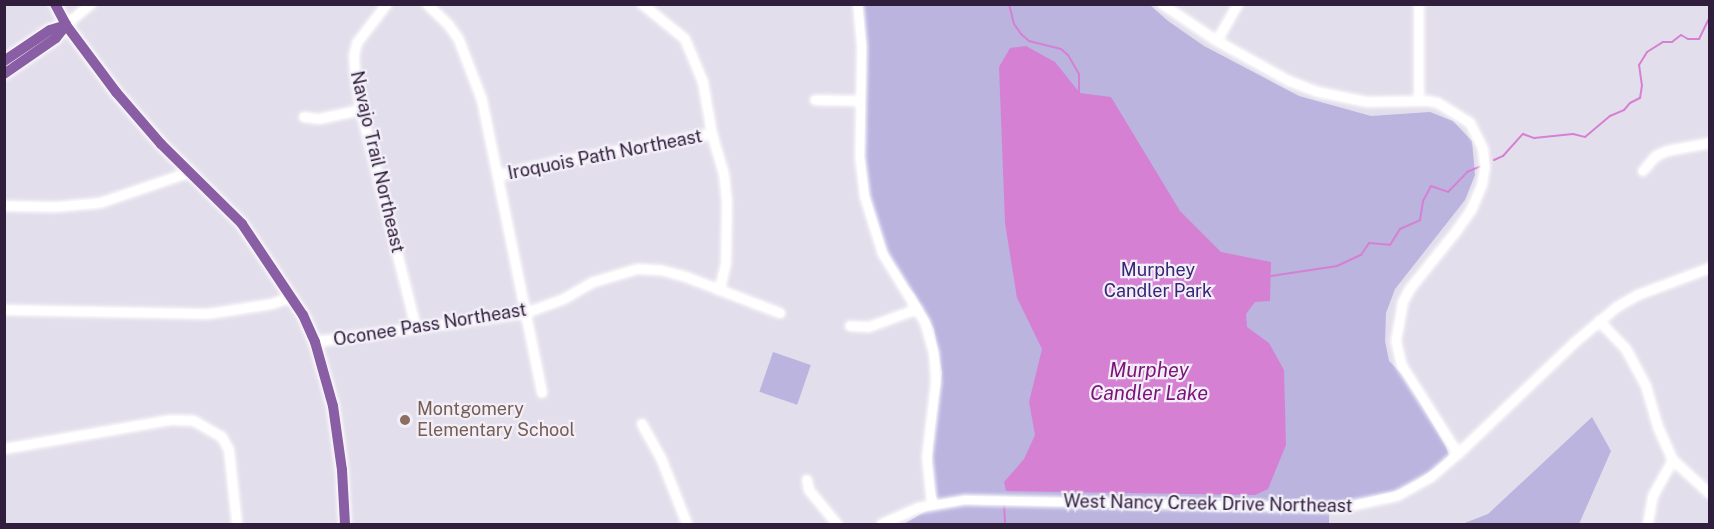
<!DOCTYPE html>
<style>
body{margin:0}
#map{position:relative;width:1714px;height:529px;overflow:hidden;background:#e3deeb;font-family:"Public Sans",sans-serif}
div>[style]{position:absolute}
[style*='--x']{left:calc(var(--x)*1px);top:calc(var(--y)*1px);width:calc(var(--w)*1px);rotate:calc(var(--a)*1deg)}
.green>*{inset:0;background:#bab4df;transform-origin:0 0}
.water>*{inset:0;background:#d680d4}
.stream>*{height:2px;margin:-1px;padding:0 1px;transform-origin:1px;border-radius:1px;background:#d680d4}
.roads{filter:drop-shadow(0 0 2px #fff) drop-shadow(0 0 2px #fff)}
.minor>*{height:8px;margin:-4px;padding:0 4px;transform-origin:4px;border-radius:4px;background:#fff}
.major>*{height:10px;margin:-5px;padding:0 5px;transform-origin:5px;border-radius:5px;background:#895ea5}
.dots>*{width:16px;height:16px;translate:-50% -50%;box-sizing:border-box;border:3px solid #f2eff8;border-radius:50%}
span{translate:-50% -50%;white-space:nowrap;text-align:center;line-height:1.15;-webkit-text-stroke:4.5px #f2eff8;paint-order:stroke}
.street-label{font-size:18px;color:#301e3c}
.park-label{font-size:18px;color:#392576}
.education-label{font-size:18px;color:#785e54}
.left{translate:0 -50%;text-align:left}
.water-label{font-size:20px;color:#7d1379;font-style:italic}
.frame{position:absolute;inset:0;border:6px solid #301e3c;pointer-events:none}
</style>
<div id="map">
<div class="green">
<i style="clip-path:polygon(856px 5px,1150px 5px,1168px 21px,1204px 46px,1299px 96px,1371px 116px,1430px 112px,1453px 121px,1472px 141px,1475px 175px,1465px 200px,1395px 289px,1386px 313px,1385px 341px,1389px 361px,1407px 379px,1446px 447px,1449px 455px,1444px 462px,1410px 485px,1395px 491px,1350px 502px,1329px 503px,1329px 524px,904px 524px,938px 504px,931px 478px,934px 426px,942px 373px,934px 329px,915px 295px,886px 261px,867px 202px,863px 164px,863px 71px)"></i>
<i style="left:773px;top:352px;width:40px;height:42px;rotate:19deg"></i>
<i style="clip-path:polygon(1592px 417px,1611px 451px,1579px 524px,1462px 524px,1488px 514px)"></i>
</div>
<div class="water">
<i style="clip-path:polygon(1026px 46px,1055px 62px,1080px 93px,1111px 97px,1180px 211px,1221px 252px,1271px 262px,1270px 301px,1255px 302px,1246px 314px,1247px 327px,1269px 343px,1284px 370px,1286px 445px,1268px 489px,1255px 495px,1006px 491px,1004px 482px,1024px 459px,1035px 435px,1029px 402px,1042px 349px,1017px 298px,1005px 223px,999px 67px,1010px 48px)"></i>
</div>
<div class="stream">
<i style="--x:1009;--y:4;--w:21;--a:76"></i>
<i style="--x:1014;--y:24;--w:12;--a:55"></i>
<i style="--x:1021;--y:34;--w:11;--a:41"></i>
<i style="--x:1029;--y:41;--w:33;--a:14"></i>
<i style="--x:1061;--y:49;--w:9;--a:41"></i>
<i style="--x:1068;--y:55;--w:22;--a:60"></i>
<i style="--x:1079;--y:74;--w:19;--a:90"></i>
<i style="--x:1494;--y:160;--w:10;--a:-24"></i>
<i style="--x:1503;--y:156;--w:30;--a:-48"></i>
<i style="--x:1523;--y:134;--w:12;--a:20"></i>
<i style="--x:1534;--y:138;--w:39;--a:-6"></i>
<i style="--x:1573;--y:134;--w:12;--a:14"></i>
<i style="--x:1585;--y:137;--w:33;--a:-40"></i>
<i style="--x:1610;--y:116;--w:15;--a:-23"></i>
<i style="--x:1624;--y:110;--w:9;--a:-49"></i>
<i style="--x:1630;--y:103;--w:11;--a:-27"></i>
<i style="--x:1640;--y:98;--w:12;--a:-81"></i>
<i style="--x:1642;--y:86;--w:21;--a:-98"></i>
<i style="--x:1639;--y:65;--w:15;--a:-58"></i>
<i style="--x:1647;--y:52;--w:19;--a:-32"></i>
<i style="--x:1663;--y:42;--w:9;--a:0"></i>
<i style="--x:1672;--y:42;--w:11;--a:-38"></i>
<i style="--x:1681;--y:35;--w:8;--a:30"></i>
<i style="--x:1688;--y:39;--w:11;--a:0"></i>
<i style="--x:1699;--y:39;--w:25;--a:-64"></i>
<i style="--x:1271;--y:276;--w:67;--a:-8.6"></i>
<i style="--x:1337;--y:266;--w:26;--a:-25"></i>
<i style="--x:1361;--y:255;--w:14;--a:-56"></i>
<i style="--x:1369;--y:243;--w:21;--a:5"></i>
<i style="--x:1390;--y:245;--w:19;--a:-58"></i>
<i style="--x:1400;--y:229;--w:22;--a:-24"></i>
<i style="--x:1420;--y:220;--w:19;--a:-81"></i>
<i style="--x:1423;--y:201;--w:17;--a:-62"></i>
<i style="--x:1431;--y:186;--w:18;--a:19"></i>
<i style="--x:1448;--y:192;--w:28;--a:-46"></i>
<i style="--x:1467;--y:172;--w:15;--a:-23"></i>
<i style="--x:1004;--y:503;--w:21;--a:87"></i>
</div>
<div class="roads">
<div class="minor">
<i style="--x:387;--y:4;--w:49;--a:127.6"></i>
<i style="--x:357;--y:43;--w:13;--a:103"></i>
<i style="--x:354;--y:56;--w:15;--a:86"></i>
<i style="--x:355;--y:71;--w:39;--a:81"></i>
<i style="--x:361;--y:110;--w:225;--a:75.8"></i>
<i style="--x:427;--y:4;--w:29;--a:44"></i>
<i style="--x:448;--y:24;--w:19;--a:55"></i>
<i style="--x:459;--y:40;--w:64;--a:69"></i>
<i style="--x:482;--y:100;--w:299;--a:78.4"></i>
<i style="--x:642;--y:4;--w:55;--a:39.1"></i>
<i style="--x:685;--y:39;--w:47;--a:67.3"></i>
<i style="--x:703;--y:82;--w:53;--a:80.2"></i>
<i style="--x:712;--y:134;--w:42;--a:73.3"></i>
<i style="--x:724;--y:174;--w:29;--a:84"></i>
<i style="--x:727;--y:203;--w:60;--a:91"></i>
<i style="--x:726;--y:263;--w:28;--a:103"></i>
<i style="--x:858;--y:4;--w:43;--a:84.7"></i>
<i style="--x:862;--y:47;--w:110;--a:91"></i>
<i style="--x:860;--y:157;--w:40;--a:82.9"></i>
<i style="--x:865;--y:197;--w:60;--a:72.5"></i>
<i style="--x:883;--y:254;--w:80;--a:58.3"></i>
<i style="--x:925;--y:322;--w:32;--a:74"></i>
<i style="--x:934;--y:353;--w:29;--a:86"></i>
<i style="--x:936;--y:382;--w:76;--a:96.8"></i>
<i style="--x:927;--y:457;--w:47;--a:83.9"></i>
<i style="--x:1162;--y:4;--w:66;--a:33.9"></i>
<i style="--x:1217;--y:41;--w:82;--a:29.1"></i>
<i style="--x:1289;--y:81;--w:31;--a:21"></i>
<i style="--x:1318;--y:92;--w:50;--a:11.5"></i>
<i style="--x:1367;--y:102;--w:61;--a:-0.9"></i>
<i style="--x:1428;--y:101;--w:10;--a:11"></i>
<i style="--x:1438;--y:103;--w:38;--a:32"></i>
<i style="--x:1470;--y:123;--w:29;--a:63"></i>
<i style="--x:1483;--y:149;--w:18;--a:84"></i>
<i style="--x:1485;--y:167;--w:18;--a:99"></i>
<i style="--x:1482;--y:185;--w:26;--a:113"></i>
<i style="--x:1472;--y:209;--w:29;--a:125"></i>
<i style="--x:1455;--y:233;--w:72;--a:128.8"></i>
<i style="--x:1410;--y:289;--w:15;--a:118"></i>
<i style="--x:1403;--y:302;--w:40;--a:100"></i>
<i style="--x:1396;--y:341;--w:26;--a:77"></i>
<i style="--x:1402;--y:366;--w:104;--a:57.5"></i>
<i style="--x:1419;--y:4;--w:95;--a:90"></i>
<i style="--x:66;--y:25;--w:33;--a:-40"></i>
<i style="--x:1217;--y:41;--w:43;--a:-60.4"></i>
<i style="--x:815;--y:100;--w:45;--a:1.3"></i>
<i style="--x:304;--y:117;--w:15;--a:8"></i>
<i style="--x:319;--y:119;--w:43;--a:-12.1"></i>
<i style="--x:1643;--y:171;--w:20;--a:-49"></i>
<i style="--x:1656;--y:156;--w:12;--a:-24"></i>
<i style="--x:1667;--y:151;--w:44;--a:-10.5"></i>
<i style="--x:498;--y:176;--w:56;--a:-13.5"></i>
<i style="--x:552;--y:163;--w:163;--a:-10.3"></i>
<i style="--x:4;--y:206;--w:51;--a:1.1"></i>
<i style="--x:55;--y:207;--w:45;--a:-5.1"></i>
<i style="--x:100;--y:203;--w:96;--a:-18.8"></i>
<i style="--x:4;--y:310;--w:204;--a:1.1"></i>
<i style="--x:208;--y:314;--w:65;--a:-8.9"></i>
<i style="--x:272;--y:304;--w:21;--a:-19"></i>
<i style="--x:1599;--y:321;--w:39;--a:46"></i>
<i style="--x:1626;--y:349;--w:42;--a:61.6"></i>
<i style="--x:1646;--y:386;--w:43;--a:73.7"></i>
<i style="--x:1658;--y:427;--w:36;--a:66"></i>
<i style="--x:1673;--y:460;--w:50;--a:42.6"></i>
<i style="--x:850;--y:326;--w:19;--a:3"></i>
<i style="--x:869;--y:327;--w:52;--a:-20.2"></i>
<i style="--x:315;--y:342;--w:213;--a:-7.8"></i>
<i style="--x:526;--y:313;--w:40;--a:-20.2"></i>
<i style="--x:564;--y:299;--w:34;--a:-30"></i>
<i style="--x:594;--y:282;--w:46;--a:-16.5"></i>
<i style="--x:638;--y:269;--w:22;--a:3"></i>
<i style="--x:660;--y:270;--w:27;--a:15"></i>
<i style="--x:686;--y:277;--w:101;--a:21"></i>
<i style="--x:642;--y:424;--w:39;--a:61"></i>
<i style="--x:661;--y:458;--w:71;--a:68.5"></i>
<i style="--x:4;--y:449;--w:169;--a:-9.9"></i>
<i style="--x:170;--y:420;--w:24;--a:2"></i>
<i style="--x:194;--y:421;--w:32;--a:30"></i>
<i style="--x:222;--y:437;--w:15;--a:62"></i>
<i style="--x:229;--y:450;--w:74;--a:83.8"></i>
<i style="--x:807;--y:480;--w:10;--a:79"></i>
<i style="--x:809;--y:490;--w:44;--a:50.5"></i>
<i style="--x:882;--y:524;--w:39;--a:-24"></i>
<i style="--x:918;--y:508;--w:48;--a:-9.7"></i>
<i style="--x:965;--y:500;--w:375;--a:1.2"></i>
<i style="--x:1340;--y:508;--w:58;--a:-11.9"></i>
<i style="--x:1397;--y:496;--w:38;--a:-29"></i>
<i style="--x:1430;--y:478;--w:37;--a:-41"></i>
<i style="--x:1458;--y:454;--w:161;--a:-43.7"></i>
<i style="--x:1574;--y:343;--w:56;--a:-39.9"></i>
<i style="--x:1617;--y:307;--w:24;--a:-30"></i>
<i style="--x:1638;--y:295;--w:77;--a:-20.6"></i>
<i style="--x:1648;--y:524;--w:28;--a:-80"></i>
<i style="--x:1653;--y:496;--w:41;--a:-60.9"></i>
</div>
<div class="major">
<i style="--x:55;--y:4;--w:24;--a:62"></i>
<i style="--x:66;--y:25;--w:84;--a:53.3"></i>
<i style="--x:116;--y:92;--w:69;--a:49.1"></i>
<i style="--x:161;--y:144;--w:114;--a:44.6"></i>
<i style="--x:242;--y:224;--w:110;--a:56.2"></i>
<i style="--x:303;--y:315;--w:30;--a:66"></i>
<i style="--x:315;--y:342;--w:66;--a:74.3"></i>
<i style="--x:333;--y:406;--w:65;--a:82"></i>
<i style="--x:342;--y:470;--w:54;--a:86.8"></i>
<i style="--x:4;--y:61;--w:55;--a:-34"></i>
<i style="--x:50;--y:30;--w:17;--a:-17"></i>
<i style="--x:4;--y:74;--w:63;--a:-34.7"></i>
<i style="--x:56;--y:38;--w:16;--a:-52"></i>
</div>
</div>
<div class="dots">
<i style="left:405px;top:420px;background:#8d6e63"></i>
</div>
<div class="street-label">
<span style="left:605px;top:155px;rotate:-11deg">Iroquois Path Northeast</span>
<span style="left:377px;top:162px;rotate:77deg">Navajo Trail Northeast</span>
<span style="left:430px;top:325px;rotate:-9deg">Oconee Pass Northeast</span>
<span style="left:1208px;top:504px;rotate:1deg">West Nancy Creek Drive Northeast</span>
</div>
<div class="park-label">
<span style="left:1158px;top:281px">Murphey<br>Candler Park</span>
</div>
<div class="education-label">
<span class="left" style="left:417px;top:420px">Montgomery<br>Elementary School</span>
</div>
<div class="water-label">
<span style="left:1149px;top:382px">Murphey<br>Candler Lake</span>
</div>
<div class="frame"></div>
</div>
